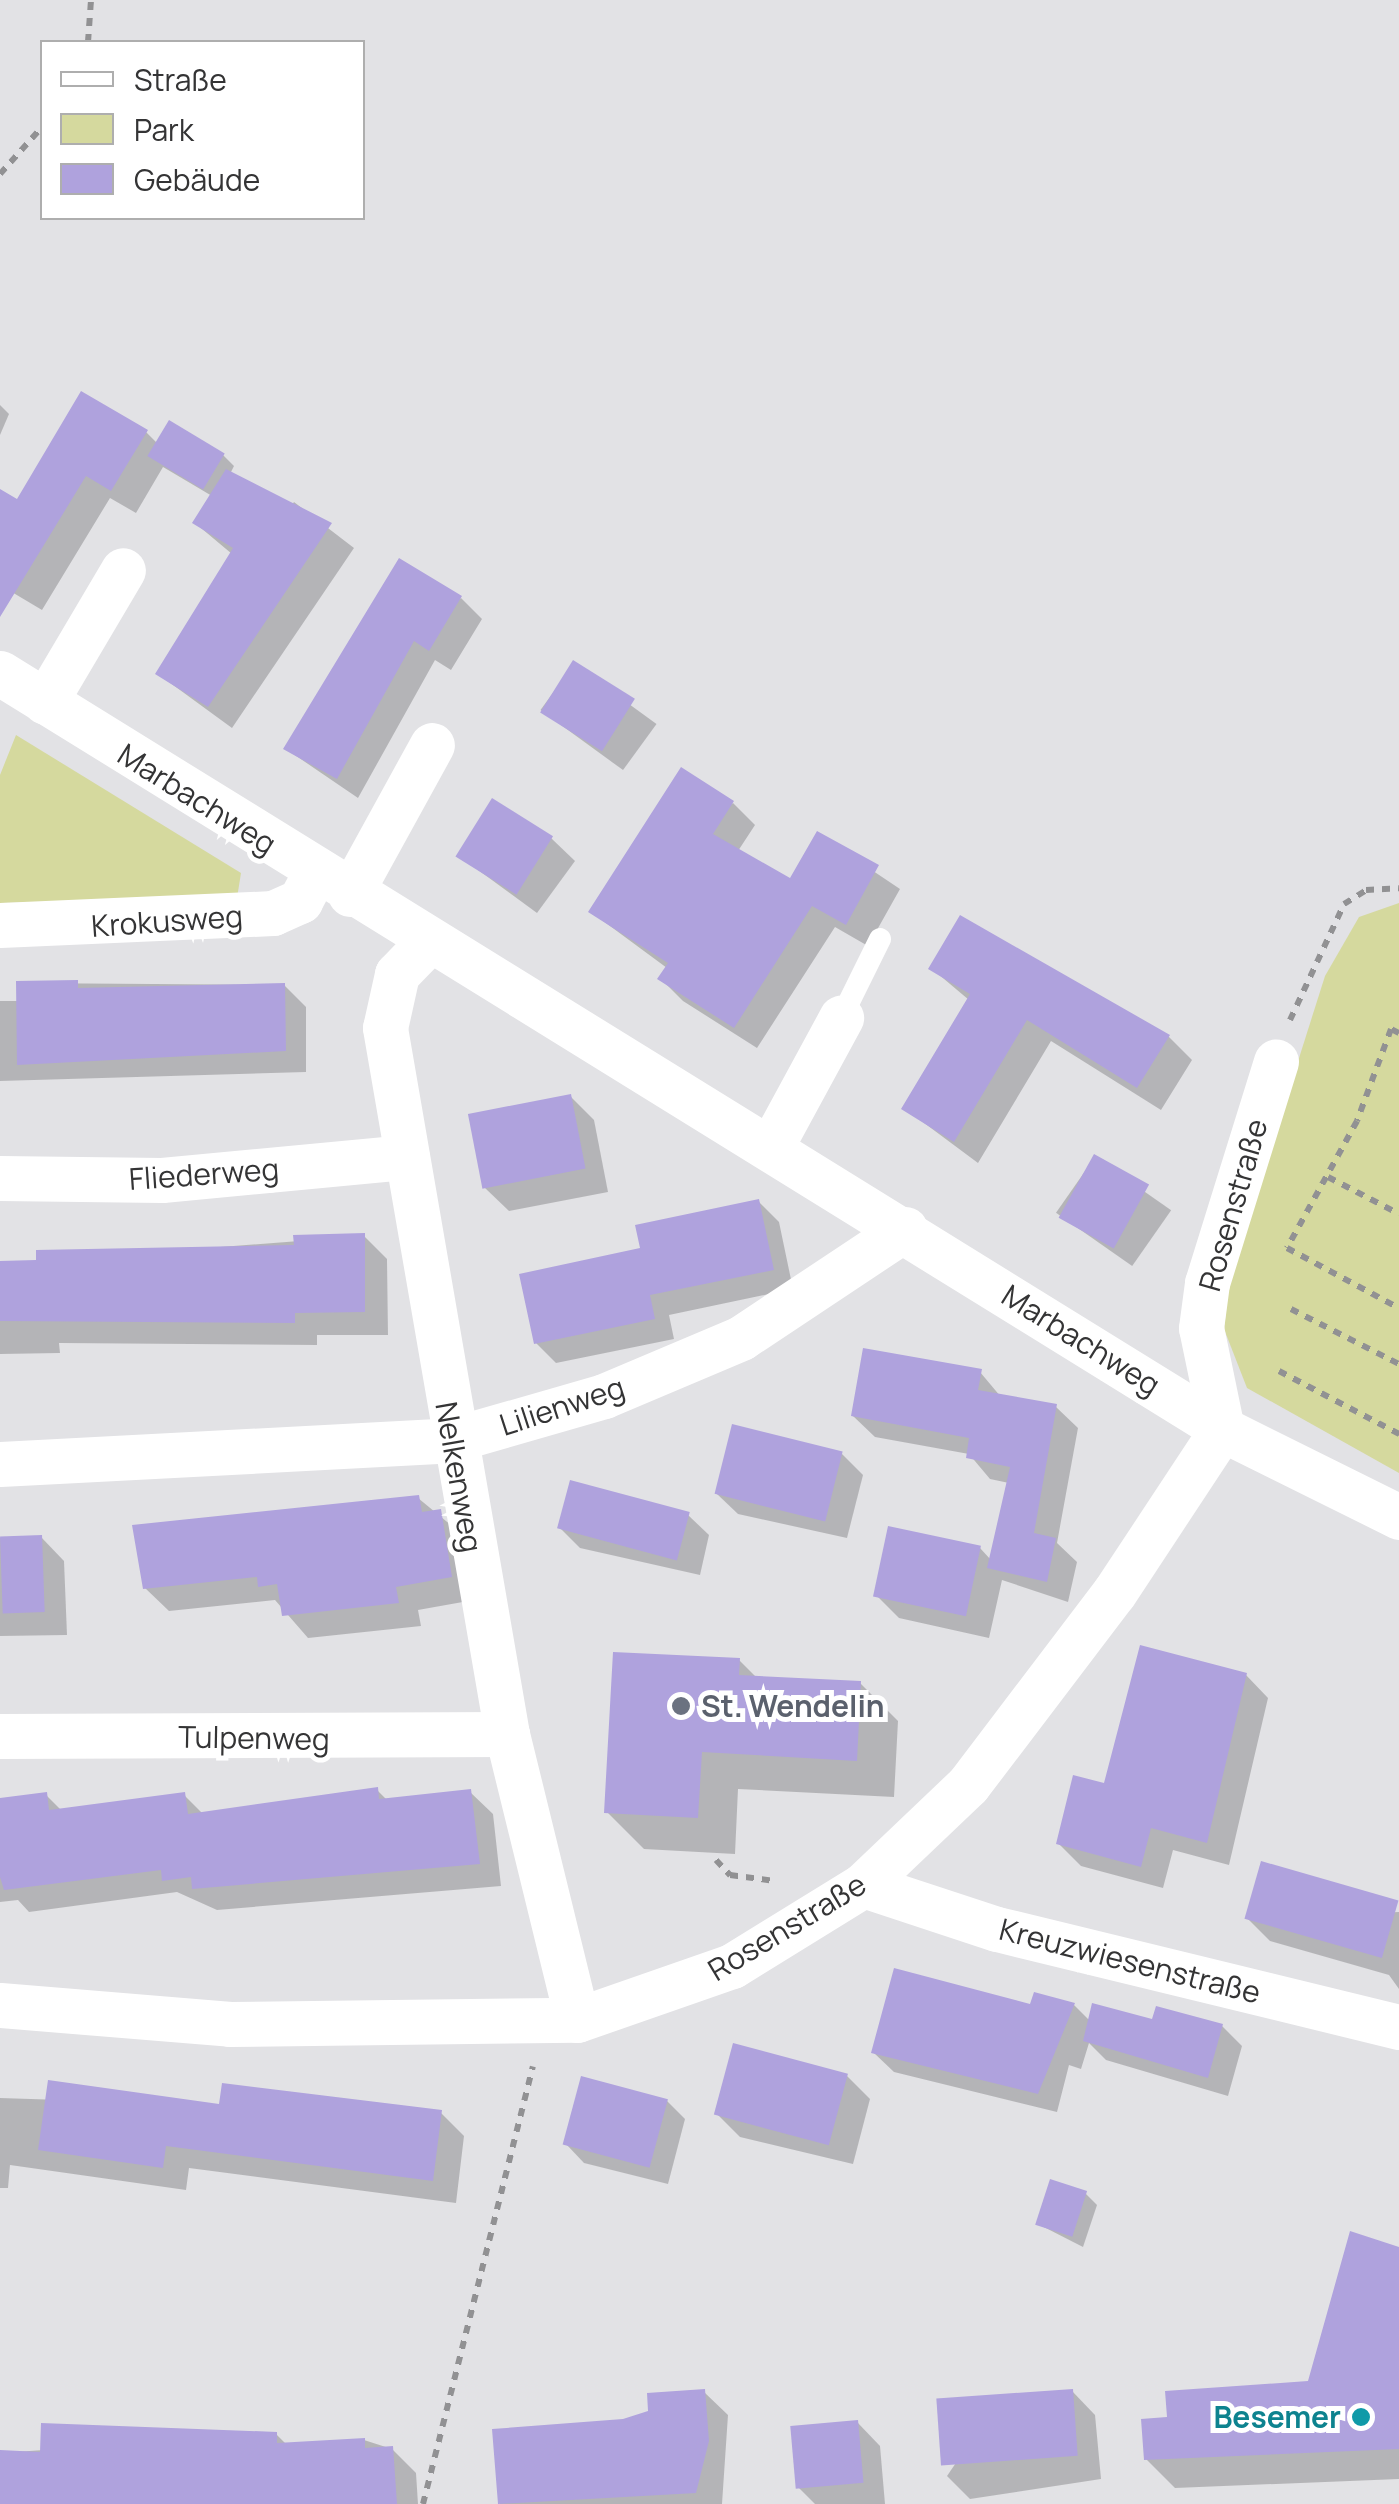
<!DOCTYPE html>
<meta charset="utf-8">
<style>
body{margin:0}
#map{position:relative;width:1399px;height:2504px;overflow:hidden;background:#e2e2e5;font-family:Manrope,sans-serif}
div>[style]{position:absolute}
[style*='--x']{left:calc(var(--x)*1px);top:calc(var(--y)*1px);width:calc(var(--w)*1px);rotate:calc(var(--a)*1deg)}
.green>*{inset:0;background:#d5d99e}
.shadow>*{inset:0;background:#0003;transform-origin:0 0}
.building>*{inset:0;background:#afa2dd;transform-origin:0 0}
.path>*{height:6px;margin-top:-3px;transform-origin:0;background:repeating-linear-gradient(90deg,#919193 0 8px,transparent 0 16px)}
.lane>*{height:22px;margin:-11px;padding:0 11px;transform-origin:11px;border-radius:11px;background:#fff}
.street>*{height:45px;margin:-22.5px;padding:0 22.5px;transform-origin:22.5px;border-radius:22.5px;background:#fff}
.dots>*{width:28px;height:28px;translate:-50% -50%;box-sizing:border-box;border:5px solid #fff;border-radius:50%}
span{translate:-50% -50%;white-space:nowrap;text-align:center;line-height:1.15;-webkit-text-stroke:10px #fff;paint-order:stroke}
.street-label{font-size:30px;color:#343435}
.worship-label{font-size:30px;color:#5b616d;font-weight:700}
.left{translate:0 -50%;text-align:left}
.culture-label{font-size:30px;color:#0d838f;font-weight:700}
.right{translate:-100% -50%;text-align:right}
.legend{position:absolute;left:40px;top:40px;width:325px;height:180px;box-sizing:border-box;background:#fff;border:2px solid #aeaeae;margin:0;padding:12px 18px;list-style:none;font-size:30px;color:#343435}
.legend li{display:flex;align-items:center;gap:20px;height:50px}
.legend b{width:50px;border:2px solid #aeaeae}
</style>
<div id="map">
<div class="green">
<i style="clip-path:polygon(16px 735px,241px 873px,237px 898px,0 903px,0 775px)"></i>
<i style="clip-path:polygon(1399px 903px,1399px 1473px,1247px 1388px,1224px 1329px,1230px 1276px,1325px 976px,1359px 917px)"></i>
</div>
<div class="shadow">
<i style="clip-path:polygon(0 405px,9px 414px,0 435px)"></i>
<i style="clip-path:polygon(146px 432px,158px 444px,223px 455px,234px 466px,230px 474px,288px 511px,294px 502px,354px 548px,232px 728px,158px 674px,232px 554px,195px 523px,212px 496px,163px 467px,136px 513px,110px 498px,42px 610px,0 585px,0 502px,18px 503px)"></i>
<i style="clip-path:polygon(461px 598px,482px 619px,451px 670px,435px 660px,358px 798px,286px 749px)"></i>
<i style="left:574px;top:664px;width:102px;height:57px;rotate:36deg"></i>
<i style="clip-path:polygon(733px 803px,755px 825px,738px 851px,791px 881px,818px 834px,900px 889px,868px 946px,835px 927px,757px 1048px,683px 1001px,661px 979px,667px 968px,591px 912px)"></i>
<i style="clip-path:polygon(551px 838px,575px 861px,537px 913px,459px 856px)"></i>
<i style="clip-path:polygon(931px 968px,1169px 1037px,1192px 1060px,1161px 1110px,1051px 1041px,978px 1163px,904px 1108px,969px 1000px)"></i>
<i style="clip-path:polygon(18px 983px,284px 985px,306px 1007px,306px 1072px,0 1081px,0 1001px,19px 1001px)"></i>
<i style="clip-path:polygon(570px 1096px,594px 1120px,608px 1192px,509px 1211px,485px 1188px)"></i>
<i style="left:1095px;top:1157px;width:93px;height:68px;rotate:35deg"></i>
<i style="clip-path:polygon(759px 1202px,779px 1222px,793px 1289px,669px 1315px,674px 1339px,556px 1363px,536px 1343px,643px 1250px)"></i>
<i style="clip-path:polygon(364px 1236px,387px 1259px,388px 1335px,317px 1335px,317px 1345px,59px 1343px,60px 1353px,0 1354px,0 1264px)"></i>
<i style="clip-path:polygon(980px 1372px,1001px 1397px,1056px 1407px,1078px 1428px,1057px 1543px,1077px 1562px,1068px 1602px,1002px 1580px,989px 1638px,899px 1618px,876px 1595px,980px 1548px,991px 1560px,1009px 1483px,990px 1479px,969px 1454px,875px 1437px,853px 1416px)"></i>
<i style="clip-path:polygon(842px 1454px,863px 1475px,847px 1538px,738px 1514px,717px 1494px)"></i>
<i style="clip-path:polygon(418px 1498px,463px 1535px,474px 1600px,418px 1610px,421px 1626px,308px 1638px,275px 1600px,169px 1611px,145px 1588px)"></i>
<i style="clip-path:polygon(688px 1515px,709px 1535px,700px 1575px,580px 1548px,560px 1528px)"></i>
<i style="clip-path:polygon(41px 1537px,64px 1561px,67px 1635px,0 1636px,0 1538px)"></i>
<i style="clip-path:polygon(739px 1660px,757px 1678px,860px 1683px,898px 1721px,894px 1797px,738px 1789px,735px 1854px,644px 1849px,607px 1812px)"></i>
<i style="clip-path:polygon(1246px 1675px,1268px 1698px,1229px 1865px,1173px 1850px,1163px 1888px,1081px 1866px,1058px 1843px,1106px 1786px)"></i>
<i style="clip-path:polygon(377px 1790px,388px 1801px,470px 1792px,493px 1814px,501px 1886px,217px 1910px,177px 1892px,29px 1912px,18px 1900px,0 1902px,0 1800px,46px 1795px,62px 1811px,184px 1795px,203px 1814px)"></i>
<i style="clip-path:polygon(1399px 1912px,1399px 1989px,1389px 1975px,1270px 1941px,1247px 1918px)"></i>
<i style="clip-path:polygon(1074px 2005px,1090px 2021px,1222px 2026px,1242px 2046px,1228px 2096px,1106px 2060px,1089px 2043px,1081px 2069px,1069px 2065px,1057px 2112px,894px 2072px,874px 2053px,1032px 2007px)"></i>
<i style="clip-path:polygon(847px 2076px,870px 2099px,853px 2164px,740px 2137px,717px 2114px)"></i>
<i style="clip-path:polygon(0 2098px,440px 2112px,464px 2136px,456px 2203px,189px 2168px,186px 2190px,10px 2165px,8px 2188px,0 2188px)"></i>
<i style="clip-path:polygon(667px 2101px,685px 2119px,668px 2184px,584px 2163px,566px 2144px)"></i>
<i style="clip-path:polygon(1086px 2194px,1097px 2205px,1083px 2247px,1036px 2223px)"></i>
<i style="clip-path:polygon(1399px 2249px,1399px 2479px,1175px 2488px,1146px 2459px,1170px 2419px,1310px 2384px)"></i>
<i style="clip-path:polygon(1072px 2391px,1095px 2415px,1101px 2479px,970px 2499px,947px 2476px,1000px 2398px)"></i>
<i style="clip-path:polygon(704px 2392px,728px 2415px,722px 2504px,500px 2504px,495px 2431px,623px 2422px)"></i>
<i style="clip-path:polygon(857px 2422px,880px 2446px,885px 2504px,815px 2504px,798px 2487px)"></i>
<i style="clip-path:polygon(276px 2434px,287px 2445px,364px 2440px,392px 2449px,416px 2473px,418px 2504px,0 2504px,0 2453px)"></i>
</div>
<div class="building">
<i style="clip-path:polygon(81px 391px,148px 430px,111px 491px,86px 476px,0 617px,0 489px,17px 499px)"></i>
<i style="left:169px;top:420px;width:65px;height:42px;rotate:31deg"></i>
<i style="clip-path:polygon(226px 469px,332px 523px,208px 707px,155px 674px,233px 548px,192px 523px)"></i>
<i style="clip-path:polygon(399px 558px,462px 596px,429px 651px,414px 641px,337px 779px,283px 749px)"></i>
<i style="left:573px;top:660px;width:73px;height:62px;rotate:32deg"></i>
<i style="clip-path:polygon(681px 767px,734px 801px,713px 834px,790px 878px,817px 831px,879px 865px,846px 925px,812px 906px,734px 1028px,657px 979px,668px 963px,588px 912px)"></i>
<i style="left:492px;top:798px;width:72px;height:69px;rotate:32deg"></i>
<i style="clip-path:polygon(960px 915px,1170px 1035px,1137px 1088px,1027px 1020px,954px 1142px,901px 1109px,970px 994px,928px 969px)"></i>
<i style="clip-path:polygon(78px 980px,78px 988px,285px 983px,286px 1051px,17px 1065px,16px 981px)"></i>
<i style="left:571px;top:1094px;width:76px;height:105px;rotate:79deg"></i>
<i style="left:1094px;top:1154px;width:63px;height:73px;rotate:29deg"></i>
<i style="clip-path:polygon(759px 1199px,774px 1270px,650px 1295px,655px 1319px,534px 1344px,519px 1274px,640px 1248px,635px 1225px)"></i>
<i style="clip-path:polygon(365px 1233px,365px 1312px,295px 1313px,295px 1323px,0 1321px,0 1261px,36px 1260px,36px 1250px,294px 1245px,293px 1235px)"></i>
<i style="clip-path:polygon(863px 1348px,982px 1369px,978px 1390px,1057px 1404px,1034px 1533px,1056px 1538px,1047px 1582px,987px 1568px,1010px 1467px,966px 1458px,969px 1438px,851px 1416px)"></i>
<i style="left:732px;top:1424px;width:114px;height:72px;rotate:14deg"></i>
<i style="left:570px;top:1480px;width:124px;height:50px;rotate:15deg"></i>
<i style="clip-path:polygon(419px 1495px,422px 1512px,441px 1509px,452px 1577px,396px 1587px,399px 1603px,282px 1616px,277px 1584px,258px 1587px,257px 1577px,143px 1589px,132px 1525px)"></i>
<i style="left:888px;top:1526px;width:95px;height:72px;rotate:12deg"></i>
<i style="left:42px;top:1535px;width:77px;height:42px;rotate:88deg"></i>
<i style="clip-path:polygon(1140px 1645px,1247px 1673px,1207px 1843px,1151px 1828px,1141px 1867px,1056px 1844px,1073px 1775px,1104px 1783px)"></i>
<i style="clip-path:polygon(613px 1652px,740px 1658px,739px 1675px,861px 1681px,857px 1761px,702px 1752px,698px 1818px,604px 1813px)"></i>
<i style="clip-path:polygon(378px 1787px,379px 1799px,471px 1789px,480px 1864px,192px 1889px,191px 1877px,162px 1881px,161px 1870px,4px 1890px,0 1877px,0 1798px,47px 1792px,49px 1810px,185px 1792px,188px 1814px)"></i>
<i style="left:1261px;top:1861px;width:143px;height:60px;rotate:16deg"></i>
<i style="clip-path:polygon(894px 1968px,1030px 2004px,1034px 1992px,1075px 2003px,1038px 2094px,871px 2053px)"></i>
<i style="clip-path:polygon(1092px 2003px,1152px 2019px,1156px 2006px,1223px 2024px,1208px 2078px,1083px 2041px)"></i>
<i style="left:733px;top:2043px;width:119px;height:74px;rotate:15deg"></i>
<i style="left:581px;top:2076px;width:90px;height:71px;rotate:15deg"></i>
<i style="clip-path:polygon(48px 2080px,219px 2104px,222px 2083px,442px 2110px,433px 2181px,166px 2146px,163px 2168px,38px 2150px)"></i>
<i style="left:1050px;top:2179px;width:39px;height:48px;rotate:18deg"></i>
<i style="clip-path:polygon(1350px 2231px,1399px 2247px,1399px 2449px,1144px 2460px,1141px 2419px,1167px 2417px,1165px 2391px,1308px 2381px)"></i>
<i style="clip-path:polygon(705px 2389px,709px 2441px,696px 2493px,498px 2504px,492px 2429px,623px 2419px,648px 2411px,647px 2393px)"></i>
<i style="left:1073px;top:2389px;width:67px;height:137px;rotate:86deg"></i>
<i style="left:858px;top:2420px;width:63px;height:68px;rotate:85deg"></i>
<i style="clip-path:polygon(41px 2423px,277px 2432px,277px 2443px,365px 2438px,365px 2448px,393px 2446px,397px 2504px,0 2504px,0 2450px,40px 2452px)"></i>
</div>
<div class="path">
<i style="--x:88;--y:42;--w:42;--a:-85.9"></i>
<i style="--x:0;--y:174;--w:63;--a:-48.2"></i>
<i style="--x:1290;--y:1020;--w:128;--a:-65"></i>
<i style="--x:1344;--y:904;--w:26;--a:-32"></i>
<i style="--x:1366;--y:890;--w:33;--a:-3"></i>
<i style="--x:1399;--y:1033;--w:9;--a:-153"></i>
<i style="--x:1391;--y:1029;--w:98;--a:110.3"></i>
<i style="--x:1357;--y:1121;--w:145;--a:118.9"></i>
<i style="--x:1287;--y:1248;--w:127;--a:28.2"></i>
<i style="--x:1328;--y:1177;--w:80;--a:27.5"></i>
<i style="--x:1291;--y:1309;--w:121;--a:27"></i>
<i style="--x:1279;--y:1371;--w:136;--a:27.7"></i>
<i style="--x:716;--y:1860;--w:21;--a:47"></i>
<i style="--x:730;--y:1875;--w:45;--a:7.6"></i>
<i style="--x:423;--y:2504;--w:451;--a:-75.9"></i>
</div>
<div class="lane">
<i style="--x:841;--y:1018;--w:88;--a:-63.7"></i>
</div>
<div class="street">
<i style="--x:0;--y:673;--w:1437;--a:31.74"></i>
<i style="--x:1222;--y:1429;--w:198;--a:26.4"></i>
<i style="--x:45;--y:702;--w:153;--a:-59.4"></i>
<i style="--x:350;--y:894;--w:170;--a:-61.2"></i>
<i style="--x:0;--y:925;--w:273;--a:-2.5"></i>
<i style="--x:273;--y:913;--w:30;--a:-24"></i>
<i style="--x:300;--y:901;--w:32;--a:-62"></i>
<i style="--x:429;--y:941;--w:46;--a:134.1"></i>
<i style="--x:397;--y:974;--w:55;--a:102.5"></i>
<i style="--x:385;--y:1028;--w:716;--a:80.2"></i>
<i style="--x:507;--y:1734;--w:294;--a:76.2"></i>
<i style="--x:772;--y:1145;--w:145;--a:-61.5"></i>
<i style="--x:0;--y:1178;--w:162;--a:0.7"></i>
<i style="--x:162;--y:1180;--w:246;--a:-5.4"></i>
<i style="--x:0;--y:1464;--w:452;--a:-3"></i>
<i style="--x:451;--y:1440;--w:159;--a:-16"></i>
<i style="--x:604;--y:1396;--w:149;--a:-22.9"></i>
<i style="--x:741;--y:1338;--w:197;--a:-33.6"></i>
<i style="--x:0;--y:1736;--w:507;--a:-0.23"></i>
<i style="--x:863;--y:1885;--w:141;--a:18.2"></i>
<i style="--x:997;--y:1929;--w:414;--a:13.7"></i>
<i style="--x:0;--y:2005;--w:231;--a:4.7"></i>
<i style="--x:230;--y:2024;--w:347;--a:-0.7"></i>
<i style="--x:577;--y:2020;--w:164;--a:-19.2"></i>
<i style="--x:732;--y:1966;--w:154;--a:-31.7"></i>
<i style="--x:863;--y:1885;--w:145;--a:-43.6"></i>
<i style="--x:968;--y:1785;--w:241;--a:-52.8"></i>
<i style="--x:1114;--y:1593;--w:196;--a:-56.6"></i>
<i style="--x:1222;--y:1429;--w:103;--a:-101.7"></i>
<i style="--x:1201;--y:1328;--w:45;--a:-82.4"></i>
<i style="--x:1207;--y:1283;--w:232;--a:-72.7"></i>
</div>
<div class="dots">
<i style="left:681px;top:1706px;background:#6b7280"></i>
<i style="left:1361px;top:2417px;background:#0f9aa8"></i>
</div>
<div class="street-label">
<span style="left:197px;top:799px;rotate:32deg">Marbachweg</span>
<span style="left:167px;top:921px;rotate:-4deg">Krokusweg</span>
<span style="left:204px;top:1174px;rotate:-4deg">Fliederweg</span>
<span style="left:1233px;top:1205px;rotate:-74deg">Rosenstraße</span>
<span style="left:1081px;top:1340px;rotate:32deg">Marbachweg</span>
<span style="left:562px;top:1406px;rotate:-18deg">Lilienweg</span>
<span style="left:459px;top:1477px;rotate:80deg">Nelkenweg</span>
<span style="left:254px;top:1738px;rotate:1deg">Tulpenweg</span>
<span style="left:787px;top:1927px;rotate:-31deg">Rosenstraße</span>
<span style="left:1130px;top:1961px;rotate:14deg">Kreuzwiesenstraße</span>
</div>
<div class="worship-label">
<span class="left" style="left:701px;top:1706px">St. Wendelin</span>
</div>
<div class="culture-label">
<span class="right" style="left:1341px;top:2417px">Besemer</span>
</div>
<ul class="legend">
<li><b style="height:12px;background:#fff"></b>Straße</li>
<li><b style="height:28px;background:#d5d99e"></b>Park</li>
<li><b style="height:28px;background:#afa2dd"></b>Gebäude</li>
</ul>
</div>
